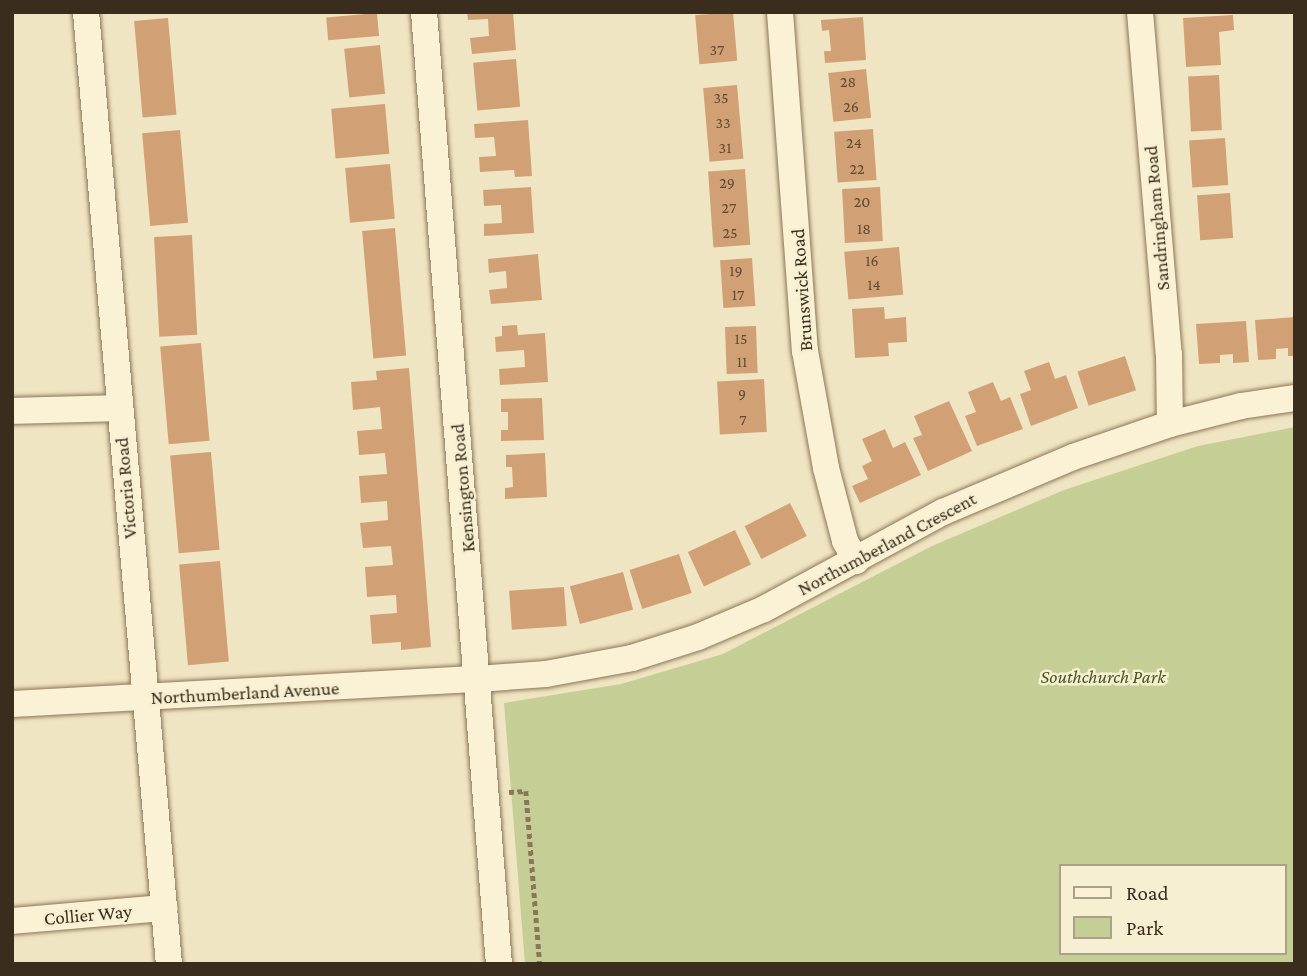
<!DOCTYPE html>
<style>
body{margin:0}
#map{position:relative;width:1307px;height:976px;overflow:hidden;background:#f0e5c2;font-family:"Crimson Pro",serif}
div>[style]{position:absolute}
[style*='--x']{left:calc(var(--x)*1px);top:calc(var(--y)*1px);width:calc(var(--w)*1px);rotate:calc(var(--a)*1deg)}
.green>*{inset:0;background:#c5cf95}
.building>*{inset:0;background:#d1a175;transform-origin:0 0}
.path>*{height:4.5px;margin-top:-2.25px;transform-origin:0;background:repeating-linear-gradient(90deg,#8b7658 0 5px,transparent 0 8.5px)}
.roads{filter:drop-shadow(0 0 2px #8b7658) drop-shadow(0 0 2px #8b7658)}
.minor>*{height:26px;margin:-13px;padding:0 13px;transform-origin:13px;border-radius:13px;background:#fbf2d5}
span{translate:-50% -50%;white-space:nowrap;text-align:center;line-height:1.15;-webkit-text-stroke:5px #f7efd2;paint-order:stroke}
.number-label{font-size:16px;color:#604a33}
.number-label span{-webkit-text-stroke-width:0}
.street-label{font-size:19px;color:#3a2d1d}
.park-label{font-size:19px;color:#475822;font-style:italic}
.frame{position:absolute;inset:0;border:14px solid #3a2d1d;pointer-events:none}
.legend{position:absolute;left:1059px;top:864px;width:228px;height:91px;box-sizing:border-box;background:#f7efd2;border:2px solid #aba18a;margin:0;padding:9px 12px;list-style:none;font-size:21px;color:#3a2d1d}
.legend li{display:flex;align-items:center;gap:14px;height:35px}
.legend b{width:35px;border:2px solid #aba18a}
</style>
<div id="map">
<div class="green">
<i style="clip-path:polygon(evenodd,1295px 427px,1295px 964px,525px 964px,504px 703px,621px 684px,723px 654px,932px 546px,1064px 490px,1198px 446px,1295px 427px,1060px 866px,1284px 866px,1284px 953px,1060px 953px,1060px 866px)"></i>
</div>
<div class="building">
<i style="clip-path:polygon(467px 12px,513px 12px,516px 50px,472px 54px,470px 38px,489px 36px,488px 19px,468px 20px)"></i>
<i style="left:733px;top:12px;width:49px;height:38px;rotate:85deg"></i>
<i style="left:377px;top:13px;width:23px;height:51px;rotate:85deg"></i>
<i style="clip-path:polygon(1233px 15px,1234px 30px,1219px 32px,1221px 65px,1186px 67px,1183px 18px)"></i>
<i style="clip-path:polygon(863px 17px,866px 60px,825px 63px,824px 51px,831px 51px,829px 30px,822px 31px,821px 20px)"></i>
<i style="left:168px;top:18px;width:97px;height:34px;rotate:85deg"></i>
<i style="left:380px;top:45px;width:49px;height:36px;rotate:84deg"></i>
<i style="left:516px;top:59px;width:48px;height:43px;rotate:85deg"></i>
<i style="left:866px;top:69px;width:49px;height:38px;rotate:84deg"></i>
<i style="left:1219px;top:75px;width:55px;height:31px;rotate:87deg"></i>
<i style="left:737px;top:85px;width:74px;height:34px;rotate:85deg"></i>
<i style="left:385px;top:104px;width:50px;height:54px;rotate:85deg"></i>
<i style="clip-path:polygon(528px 120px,532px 176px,515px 177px,514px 170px,480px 172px,479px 157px,496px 156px,494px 137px,475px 138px,474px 124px)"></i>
<i style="left:873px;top:129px;width:51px;height:39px;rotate:86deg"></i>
<i style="left:180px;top:130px;width:93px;height:38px;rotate:85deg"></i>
<i style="left:1225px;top:138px;width:47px;height:36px;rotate:86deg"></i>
<i style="left:390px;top:164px;width:55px;height:45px;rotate:85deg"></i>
<i style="left:745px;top:169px;width:76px;height:37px;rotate:86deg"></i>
<i style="clip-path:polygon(531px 187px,534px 233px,484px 236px,484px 224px,502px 223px,501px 205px,484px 206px,483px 190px)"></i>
<i style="left:880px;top:187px;width:54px;height:38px;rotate:87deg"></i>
<i style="left:1230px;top:193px;width:45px;height:33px;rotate:86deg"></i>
<i style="left:395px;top:228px;width:128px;height:33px;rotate:85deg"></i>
<i style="left:192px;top:235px;width:100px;height:38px;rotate:87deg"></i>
<i style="left:899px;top:247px;width:48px;height:55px;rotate:85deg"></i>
<i style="clip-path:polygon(538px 254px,542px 300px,491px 304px,489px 290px,507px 288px,506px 271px,489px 273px,488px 259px)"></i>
<i style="left:752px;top:258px;width:48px;height:32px;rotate:86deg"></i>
<i style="clip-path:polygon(884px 307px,885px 319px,906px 317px,907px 342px,888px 343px,889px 356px,855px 358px,852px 309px)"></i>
<i style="clip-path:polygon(1295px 317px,1295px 356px,1288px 356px,1288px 348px,1276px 349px,1276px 359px,1258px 360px,1255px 320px)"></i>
<i style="clip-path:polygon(1246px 321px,1249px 362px,1233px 363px,1233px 354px,1220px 355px,1220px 363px,1199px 364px,1196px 324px)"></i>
<i style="clip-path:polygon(517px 325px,518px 335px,545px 333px,548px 382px,500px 385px,499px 369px,525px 367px,524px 350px,496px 352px,495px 337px,502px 336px,502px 326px)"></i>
<i style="left:756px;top:326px;width:47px;height:31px;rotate:88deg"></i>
<i style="left:201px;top:343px;width:98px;height:41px;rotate:85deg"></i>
<i style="left:1125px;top:356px;width:36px;height:50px;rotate:72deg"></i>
<i style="clip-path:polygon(1049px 362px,1055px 379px,1066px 375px,1078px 408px,1031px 426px,1020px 394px,1031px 390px,1024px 371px)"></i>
<i style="clip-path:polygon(409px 368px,431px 647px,401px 650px,401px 642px,372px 644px,370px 615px,397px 613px,396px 595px,367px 597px,365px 567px,393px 565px,391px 546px,363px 548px,360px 523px,388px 520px,387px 501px,361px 503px,359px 476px,387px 474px,385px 453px,359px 455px,357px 431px,382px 429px,380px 407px,353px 410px,351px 382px,377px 380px,376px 371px)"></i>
<i style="left:764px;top:379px;width:53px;height:47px;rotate:87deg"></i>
<i style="clip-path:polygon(993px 382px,1001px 401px,1010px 397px,1023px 429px,977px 446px,965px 416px,976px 412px,968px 392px)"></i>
<i style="clip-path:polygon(542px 398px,544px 440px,501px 441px,501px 430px,508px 430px,508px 412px,501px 412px,501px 399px)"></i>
<i style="clip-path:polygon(949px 401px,972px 451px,928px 471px,913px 438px,922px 435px,914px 416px)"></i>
<i style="clip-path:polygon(885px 429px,893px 448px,905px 442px,921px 475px,860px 503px,852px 486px,868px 479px,862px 466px,872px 461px,862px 439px)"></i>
<i style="left:211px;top:452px;width:98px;height:41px;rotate:85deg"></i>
<i style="clip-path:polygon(545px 453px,547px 497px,505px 499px,505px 488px,513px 487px,512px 467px,506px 467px,506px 455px)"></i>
<i style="left:790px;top:503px;width:37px;height:51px;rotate:63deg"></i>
<i style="left:735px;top:530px;width:38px;height:52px;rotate:65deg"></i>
<i style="left:679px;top:554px;width:41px;height:52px;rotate:72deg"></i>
<i style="left:220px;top:561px;width:101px;height:41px;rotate:85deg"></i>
<i style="left:623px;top:572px;width:39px;height:55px;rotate:75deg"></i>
<i style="left:564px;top:587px;width:39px;height:55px;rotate:86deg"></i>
</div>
<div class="path">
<i style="--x:509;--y:792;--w:17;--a:-3"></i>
<i style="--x:526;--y:791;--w:174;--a:85.4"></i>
</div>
<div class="roads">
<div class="minor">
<i style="--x:86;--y:12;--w:956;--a:85.02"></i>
<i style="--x:424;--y:12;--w:955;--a:85.5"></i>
<i style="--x:780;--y:12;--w:340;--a:85.8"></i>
<i style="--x:805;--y:351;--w:119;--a:79.8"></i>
<i style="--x:826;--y:468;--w:75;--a:75.4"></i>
<i style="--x:845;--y:541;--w:23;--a:61"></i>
<i style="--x:1140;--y:12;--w:343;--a:85.2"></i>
<i style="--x:1169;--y:354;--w:70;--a:89.2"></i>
<i style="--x:12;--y:411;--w:107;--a:-1.6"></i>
<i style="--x:12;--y:704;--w:467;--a:-3.1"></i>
<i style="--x:478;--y:679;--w:68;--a:-4.2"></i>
<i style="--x:546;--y:674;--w:87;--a:-10.5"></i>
<i style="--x:632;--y:658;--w:69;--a:-17.7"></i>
<i style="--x:698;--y:637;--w:72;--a:-23"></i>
<i style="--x:764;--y:609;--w:204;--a:-28.5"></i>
<i style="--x:943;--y:512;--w:141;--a:-22.9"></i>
<i style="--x:1073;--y:457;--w:102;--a:-18.8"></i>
<i style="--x:1170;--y:424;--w:73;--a:-14.2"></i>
<i style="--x:1241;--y:406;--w:55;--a:-8.4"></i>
<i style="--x:12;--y:921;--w:153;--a:-4.9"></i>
</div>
</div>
<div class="number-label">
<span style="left:717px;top:50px">37</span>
<span style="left:848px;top:82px">28</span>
<span style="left:721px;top:98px">35</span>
<span style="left:851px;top:107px">26</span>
<span style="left:723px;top:123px">33</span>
<span style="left:854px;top:143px">24</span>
<span style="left:725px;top:148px">31</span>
<span style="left:857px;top:169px">22</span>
<span style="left:727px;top:183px">29</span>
<span style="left:862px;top:202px">20</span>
<span style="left:729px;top:208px">27</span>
<span style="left:864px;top:229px">18</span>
<span style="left:730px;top:233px">25</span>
<span style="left:872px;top:261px">16</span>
<span style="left:736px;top:271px">19</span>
<span style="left:874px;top:285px">14</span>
<span style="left:738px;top:295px">17</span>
<span style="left:741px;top:339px">15</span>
<span style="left:742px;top:362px">11</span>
<span style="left:742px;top:394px">9</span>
<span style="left:743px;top:420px">7</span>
</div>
<div class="street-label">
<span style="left:1157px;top:218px;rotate:-95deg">Sandringham Road</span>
<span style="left:802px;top:290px;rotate:-94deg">Brunswick Road</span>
<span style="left:126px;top:488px;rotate:-95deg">Victoria Road</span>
<span style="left:463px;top:488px;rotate:-95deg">Kensington Road</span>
<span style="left:887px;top:544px;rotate:-28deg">Northumberland Crescent</span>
<span style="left:245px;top:693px;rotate:-3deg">Northumberland Avenue</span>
<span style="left:88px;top:915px;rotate:-5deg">Collier Way</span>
</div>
<div class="park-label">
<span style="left:1103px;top:677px">Southchurch Park</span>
</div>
<div class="frame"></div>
<ul class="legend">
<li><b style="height:9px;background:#fbf2d5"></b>Road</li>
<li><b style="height:19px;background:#c5cf95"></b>Park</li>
</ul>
</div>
